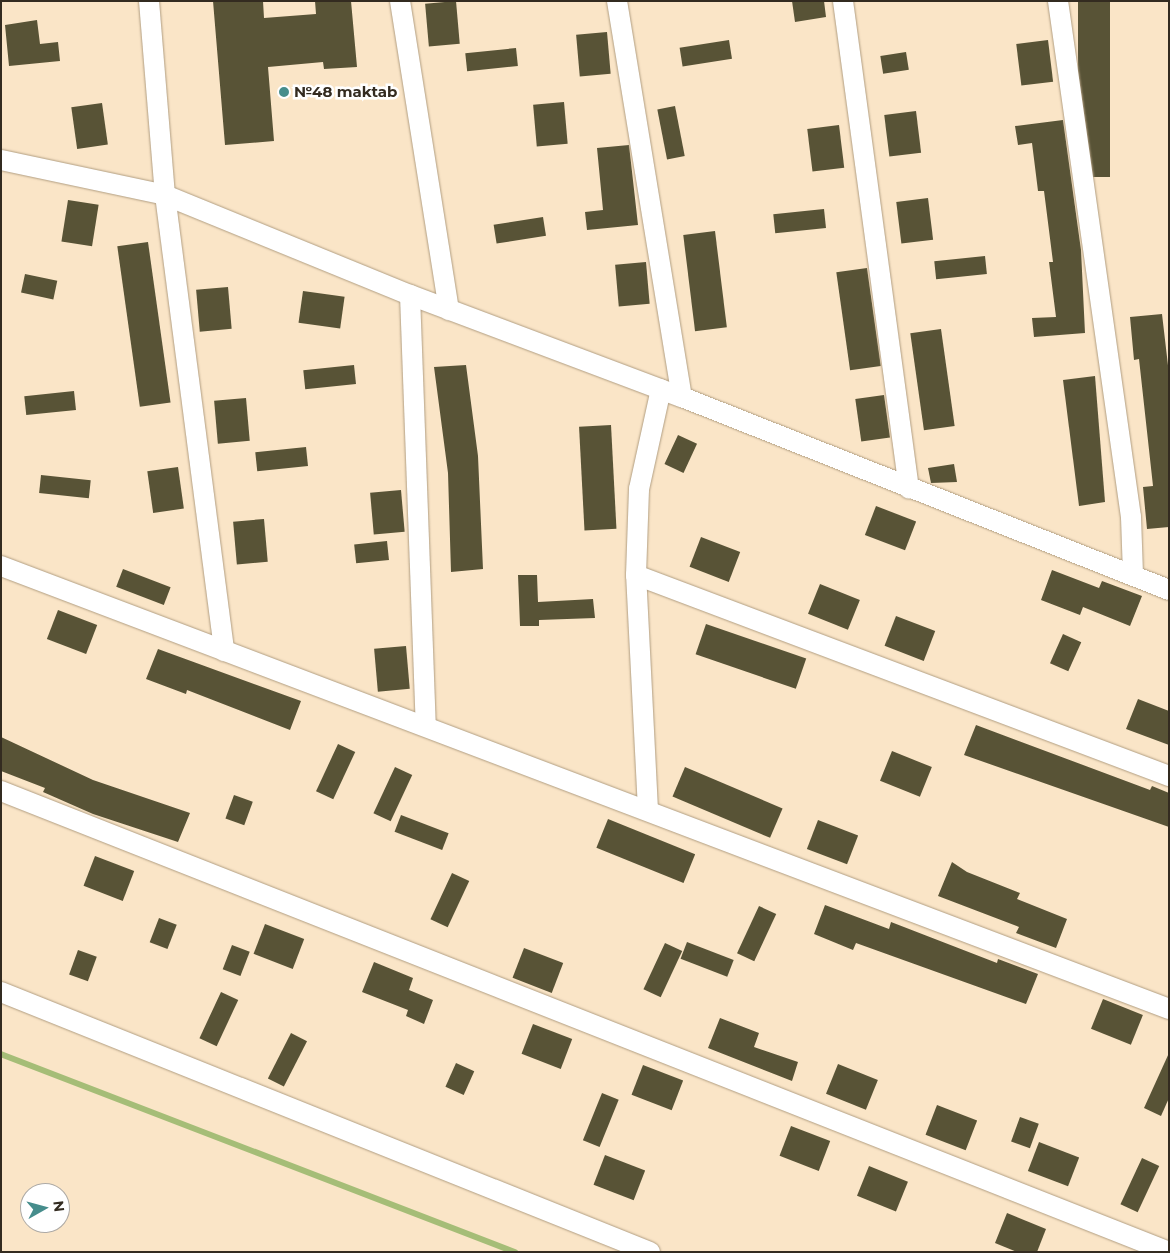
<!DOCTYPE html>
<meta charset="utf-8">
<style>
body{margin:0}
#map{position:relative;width:1170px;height:1253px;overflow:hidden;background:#fae5c7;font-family:Montserrat,sans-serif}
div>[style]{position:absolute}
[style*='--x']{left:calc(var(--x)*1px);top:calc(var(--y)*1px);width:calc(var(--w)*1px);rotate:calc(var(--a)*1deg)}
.stream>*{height:5.5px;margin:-2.75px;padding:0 2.75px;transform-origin:2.75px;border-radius:2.75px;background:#a5bd77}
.building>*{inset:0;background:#585336;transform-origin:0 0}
.roads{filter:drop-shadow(0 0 1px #b19e82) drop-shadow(0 0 1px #b19e82)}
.street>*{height:20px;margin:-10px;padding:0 10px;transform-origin:10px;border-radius:10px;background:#fff}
.dots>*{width:14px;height:14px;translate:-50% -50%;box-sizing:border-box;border:2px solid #fff;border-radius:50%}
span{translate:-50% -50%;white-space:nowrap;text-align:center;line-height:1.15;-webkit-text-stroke:5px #fff;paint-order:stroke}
.poi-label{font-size:15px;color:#332b20;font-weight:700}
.left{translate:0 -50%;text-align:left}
.frame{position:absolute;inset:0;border:2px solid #332b20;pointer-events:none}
.north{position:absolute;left:20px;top:1183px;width:50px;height:50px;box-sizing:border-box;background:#fff;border:1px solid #adaaa6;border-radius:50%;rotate:83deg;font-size:14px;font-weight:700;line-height:20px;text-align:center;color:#332b20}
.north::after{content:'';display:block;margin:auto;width:18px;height:22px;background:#468d8c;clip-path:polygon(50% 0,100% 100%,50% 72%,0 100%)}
</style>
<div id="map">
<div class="stream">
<i style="--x:1;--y:1054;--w:551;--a:21.07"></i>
</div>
<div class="building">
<i style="clip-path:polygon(213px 1px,263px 1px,264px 18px,316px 14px,315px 1px,351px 1px,357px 67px,324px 69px,323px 62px,268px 67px,274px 141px,225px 145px)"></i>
<i style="left:456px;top:1px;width:43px;height:31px;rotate:85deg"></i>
<i style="clip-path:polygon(792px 1px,824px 1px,826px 17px,795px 22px)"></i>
<i style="left:1078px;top:1px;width:32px;height:176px"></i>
<i style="clip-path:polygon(37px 20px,40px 44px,58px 42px,60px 61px,9px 66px,5px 25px)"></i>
<i style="left:607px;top:32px;width:42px;height:31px;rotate:85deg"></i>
<i style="left:729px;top:40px;width:19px;height:50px;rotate:81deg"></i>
<i style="left:1048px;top:40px;width:42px;height:32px;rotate:83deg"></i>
<i style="left:516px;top:48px;width:18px;height:51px;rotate:84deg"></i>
<i style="left:906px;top:52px;width:18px;height:26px;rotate:81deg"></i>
<i style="left:564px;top:102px;width:42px;height:31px;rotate:85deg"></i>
<i style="left:102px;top:103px;width:42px;height:31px;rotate:82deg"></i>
<i style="left:675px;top:106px;width:51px;height:18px;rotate:79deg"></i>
<i style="left:916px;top:111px;width:42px;height:32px;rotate:83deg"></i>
<i style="clip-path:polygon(1063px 120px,1081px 250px,1085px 333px,1034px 337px,1032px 318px,1056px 317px,1049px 262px,1053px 262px,1044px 191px,1038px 191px,1032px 143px,1018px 145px,1015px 126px)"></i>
<i style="left:839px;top:125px;width:43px;height:32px;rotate:83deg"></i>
<i style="clip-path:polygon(629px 145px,638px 225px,587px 230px,585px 212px,603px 210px,597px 148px)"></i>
<i style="left:928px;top:198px;width:42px;height:32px;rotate:83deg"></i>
<i style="left:68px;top:200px;width:31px;height:42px;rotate:9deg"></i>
<i style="left:824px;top:209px;width:19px;height:51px;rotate:84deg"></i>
<i style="left:543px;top:217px;width:19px;height:50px;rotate:81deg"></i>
<i style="left:715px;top:231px;width:97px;height:32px;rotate:83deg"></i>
<i style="left:148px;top:242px;width:162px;height:31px;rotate:82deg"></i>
<i style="left:985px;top:256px;width:18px;height:51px;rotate:84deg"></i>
<i style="left:646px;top:262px;width:42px;height:31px;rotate:85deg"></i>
<i style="left:867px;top:268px;width:99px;height:31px;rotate:82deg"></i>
<i style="left:25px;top:274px;width:33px;height:19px;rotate:12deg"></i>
<i style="left:228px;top:287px;width:42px;height:32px;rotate:85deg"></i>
<i style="left:303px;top:291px;width:42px;height:32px;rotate:8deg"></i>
<i style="clip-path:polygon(1162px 314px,1169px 374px,1169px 527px,1147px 529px,1143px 487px,1153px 486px,1139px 359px,1134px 360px,1130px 317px)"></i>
<i style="left:941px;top:329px;width:98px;height:31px;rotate:82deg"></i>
<i style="left:354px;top:365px;width:19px;height:51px;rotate:84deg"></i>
<i style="clip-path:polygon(466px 365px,478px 456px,483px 569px,451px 572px,448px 473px,434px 367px)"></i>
<i style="clip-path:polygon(1095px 376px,1105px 502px,1079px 506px,1063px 380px)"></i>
<i style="left:74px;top:391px;width:19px;height:50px;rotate:84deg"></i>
<i style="left:884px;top:395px;width:43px;height:29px;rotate:82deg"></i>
<i style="left:246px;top:398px;width:43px;height:32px;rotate:85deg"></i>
<i style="left:611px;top:425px;width:104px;height:32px;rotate:87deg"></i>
<i style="left:678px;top:435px;width:21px;height:32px;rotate:25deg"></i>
<i style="left:306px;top:447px;width:19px;height:51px;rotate:84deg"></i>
<i style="clip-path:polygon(954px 464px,957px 482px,931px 483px,928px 468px)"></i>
<i style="left:178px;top:467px;width:42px;height:31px;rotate:82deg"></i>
<i style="left:41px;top:475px;width:50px;height:18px;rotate:6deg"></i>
<i style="left:401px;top:490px;width:42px;height:31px;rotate:85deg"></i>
<i style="left:876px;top:506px;width:43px;height:31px;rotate:21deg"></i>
<i style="left:264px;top:519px;width:43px;height:31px;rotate:85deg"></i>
<i style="left:701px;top:537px;width:42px;height:32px;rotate:21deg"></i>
<i style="left:387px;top:541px;width:19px;height:33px;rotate:84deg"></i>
<i style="left:123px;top:569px;width:51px;height:19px;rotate:21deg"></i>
<i style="clip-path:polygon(1052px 570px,1099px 588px,1102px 581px,1142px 596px,1130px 626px,1083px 607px,1080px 615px,1041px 600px)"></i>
<i style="clip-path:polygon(518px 575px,537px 575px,538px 602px,593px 599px,595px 618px,539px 620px,539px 626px,520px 626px)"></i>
<i style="left:820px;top:584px;width:43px;height:32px;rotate:22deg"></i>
<i style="left:58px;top:610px;width:42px;height:31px;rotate:21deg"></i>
<i style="left:896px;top:616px;width:42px;height:32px;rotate:21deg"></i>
<i style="left:706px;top:624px;width:106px;height:32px;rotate:19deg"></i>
<i style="left:1063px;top:634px;width:20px;height:32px;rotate:24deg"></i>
<i style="left:406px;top:646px;width:43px;height:32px;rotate:85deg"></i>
<i style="clip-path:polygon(158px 649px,301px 701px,290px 730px,187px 690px,186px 694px,146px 679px)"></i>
<i style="clip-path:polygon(1138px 699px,1169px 711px,1169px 745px,1126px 729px)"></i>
<i style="clip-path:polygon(976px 725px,1150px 790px,1152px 786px,1169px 793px,1169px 827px,964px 755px)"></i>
<i style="clip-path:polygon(1px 737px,93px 780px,190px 813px,178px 842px,93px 814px,43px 792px,45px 788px,1px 771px)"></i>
<i style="left:338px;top:744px;width:19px;height:52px;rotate:25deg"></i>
<i style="left:892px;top:751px;width:43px;height:32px;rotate:22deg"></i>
<i style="left:395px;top:767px;width:19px;height:51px;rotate:25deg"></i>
<i style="left:685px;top:767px;width:106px;height:32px;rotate:23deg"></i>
<i style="left:234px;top:795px;width:20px;height:25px;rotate:20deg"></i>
<i style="left:401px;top:815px;width:51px;height:18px;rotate:21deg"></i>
<i style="left:608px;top:819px;width:94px;height:31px;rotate:22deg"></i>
<i style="left:818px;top:820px;width:43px;height:31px;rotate:21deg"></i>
<i style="left:95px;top:856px;width:42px;height:32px;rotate:21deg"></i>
<i style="clip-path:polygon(952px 862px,967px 872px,1020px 893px,1017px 899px,1067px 919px,1056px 948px,1016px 933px,1019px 927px,938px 896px)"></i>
<i style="left:452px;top:873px;width:19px;height:51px;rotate:25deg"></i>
<i style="clip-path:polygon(825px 905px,889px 929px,891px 922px,997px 963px,998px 959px,1038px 974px,1026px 1004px,856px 943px,853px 950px,814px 934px)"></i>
<i style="left:759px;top:906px;width:19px;height:52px;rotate:25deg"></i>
<i style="left:159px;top:918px;width:19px;height:26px;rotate:21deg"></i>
<i style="left:265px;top:924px;width:42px;height:32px;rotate:21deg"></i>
<i style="left:687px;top:942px;width:50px;height:18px;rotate:21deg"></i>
<i style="left:665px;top:943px;width:19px;height:51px;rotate:25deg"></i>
<i style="left:232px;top:945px;width:19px;height:26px;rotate:21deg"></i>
<i style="left:524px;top:948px;width:42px;height:32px;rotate:21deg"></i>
<i style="left:78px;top:950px;width:20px;height:26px;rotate:20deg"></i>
<i style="clip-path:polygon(374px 962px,413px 978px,409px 990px,433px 1000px,424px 1024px,406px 1016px,408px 1010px,362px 992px)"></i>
<i style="left:221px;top:992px;width:19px;height:51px;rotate:25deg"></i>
<i style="left:1103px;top:999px;width:43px;height:32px;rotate:22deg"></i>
<i style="clip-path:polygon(720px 1018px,759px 1033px,754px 1047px,798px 1062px,792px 1081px,708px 1048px)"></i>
<i style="left:533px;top:1024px;width:42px;height:32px;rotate:21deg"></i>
<i style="left:291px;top:1033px;width:18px;height:51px;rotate:27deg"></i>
<i style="clip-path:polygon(1169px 1053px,1169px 1098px,1161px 1116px,1144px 1108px)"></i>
<i style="left:456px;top:1063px;width:20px;height:26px;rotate:24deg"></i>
<i style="left:838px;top:1064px;width:43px;height:32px;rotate:22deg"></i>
<i style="left:643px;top:1065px;width:43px;height:32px;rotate:21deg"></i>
<i style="left:602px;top:1093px;width:18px;height:51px;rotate:22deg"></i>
<i style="left:937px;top:1105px;width:43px;height:32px;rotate:21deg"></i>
<i style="left:1020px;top:1117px;width:20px;height:26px;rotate:20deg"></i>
<i style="left:791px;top:1126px;width:42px;height:32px;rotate:21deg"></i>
<i style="left:1039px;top:1142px;width:43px;height:31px;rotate:21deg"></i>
<i style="left:605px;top:1155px;width:43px;height:32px;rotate:21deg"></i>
<i style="left:1142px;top:1158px;width:19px;height:51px;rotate:25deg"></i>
<i style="left:869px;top:1166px;width:42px;height:32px;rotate:22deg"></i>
<i style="clip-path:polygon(1007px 1213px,1046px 1229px,1037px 1252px,1017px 1252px,995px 1243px)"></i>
</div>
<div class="roads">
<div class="street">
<i style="--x:149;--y:1;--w:195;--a:85.3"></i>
<i style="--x:165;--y:195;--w:460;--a:82.6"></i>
<i style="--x:400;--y:1;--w:313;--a:81"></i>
<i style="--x:617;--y:1;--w:401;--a:80.7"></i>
<i style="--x:843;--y:1;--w:492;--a:82.3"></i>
<i style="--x:1058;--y:1;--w:521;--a:81.95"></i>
<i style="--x:1131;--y:517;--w:58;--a:88"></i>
<i style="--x:1;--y:160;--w:168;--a:12"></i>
<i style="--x:165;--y:195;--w:265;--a:22.2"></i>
<i style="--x:410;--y:295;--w:290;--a:20.6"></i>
<i style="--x:682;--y:397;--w:524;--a:21.62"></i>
<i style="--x:410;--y:295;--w:431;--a:87.9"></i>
<i style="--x:1;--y:566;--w:1249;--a:20.77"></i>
<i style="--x:636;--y:575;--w:570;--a:20.66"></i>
<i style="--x:1;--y:791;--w:1256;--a:21.54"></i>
<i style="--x:648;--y:810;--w:235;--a:-92.9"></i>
<i style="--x:636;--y:575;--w:86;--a:-88"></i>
<i style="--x:639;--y:489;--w:102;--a:-77.6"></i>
<i style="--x:1;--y:992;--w:699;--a:21.83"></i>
</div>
</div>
<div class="dots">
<i style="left:284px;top:92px;background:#468d8c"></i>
</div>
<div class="poi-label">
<span class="left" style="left:294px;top:92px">№48 maktab</span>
</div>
<div class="frame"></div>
<div class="north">N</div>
</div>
